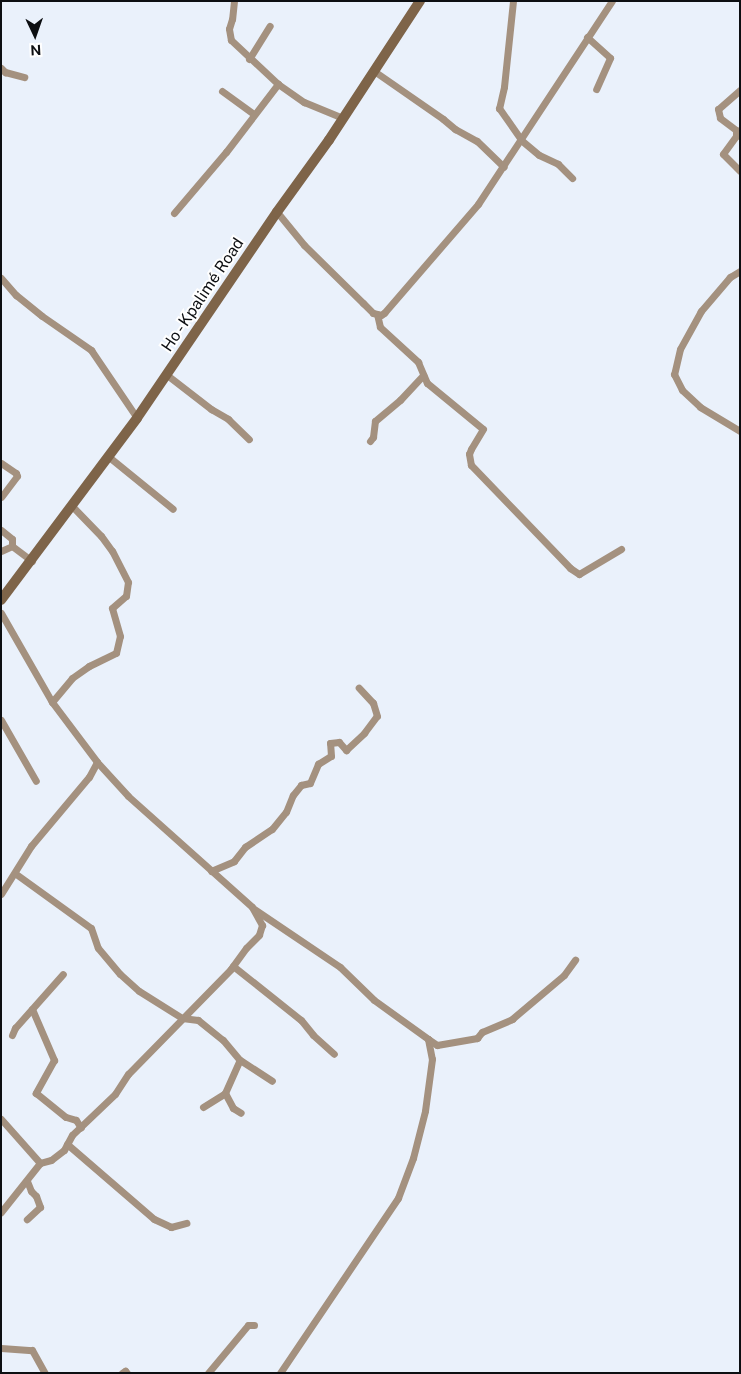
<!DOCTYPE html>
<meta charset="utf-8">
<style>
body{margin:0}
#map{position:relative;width:741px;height:1374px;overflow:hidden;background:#eaf1fb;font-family:"Public Sans",sans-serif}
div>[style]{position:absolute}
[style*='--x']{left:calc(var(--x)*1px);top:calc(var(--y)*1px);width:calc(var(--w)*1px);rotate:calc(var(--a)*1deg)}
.street>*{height:7px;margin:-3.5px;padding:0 3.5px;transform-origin:3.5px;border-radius:3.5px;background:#a4917f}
.secondary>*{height:10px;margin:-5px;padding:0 5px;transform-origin:5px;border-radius:5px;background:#7e6449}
span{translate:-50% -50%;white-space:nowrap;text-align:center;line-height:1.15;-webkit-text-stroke:4px #fff;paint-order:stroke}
.street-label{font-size:16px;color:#0d0f12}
.frame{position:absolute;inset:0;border:2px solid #0d0f12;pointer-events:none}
.north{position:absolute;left:10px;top:10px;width:50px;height:50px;-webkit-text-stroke:4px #fff;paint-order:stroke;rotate:177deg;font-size:14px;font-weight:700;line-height:20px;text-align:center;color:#0d0f12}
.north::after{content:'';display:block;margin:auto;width:18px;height:22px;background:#0d0f12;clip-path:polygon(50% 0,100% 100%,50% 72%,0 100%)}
</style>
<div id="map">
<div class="street">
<i style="--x:234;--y:1;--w:18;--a:96"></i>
<i style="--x:232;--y:19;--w:10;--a:107"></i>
<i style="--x:229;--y:29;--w:11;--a:80"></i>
<i style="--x:231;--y:40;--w:64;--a:43.1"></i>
<i style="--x:278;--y:84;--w:32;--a:35"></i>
<i style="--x:304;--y:102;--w:42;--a:22.3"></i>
<i style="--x:513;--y:1;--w:86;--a:96"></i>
<i style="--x:504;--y:87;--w:22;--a:103"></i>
<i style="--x:499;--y:108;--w:39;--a:55"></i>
<i style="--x:521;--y:140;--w:23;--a:40"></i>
<i style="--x:539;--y:155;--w:21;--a:25"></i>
<i style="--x:558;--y:164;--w:20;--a:45"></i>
<i style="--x:587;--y:37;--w:31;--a:42"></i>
<i style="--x:610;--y:58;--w:34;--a:114"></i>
<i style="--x:249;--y:59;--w:39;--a:-58"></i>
<i style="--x:1;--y:68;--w:6;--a:45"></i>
<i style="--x:5;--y:72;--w:20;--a:15"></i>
<i style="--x:374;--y:71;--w:84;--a:34.8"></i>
<i style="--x:443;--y:119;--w:16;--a:40"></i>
<i style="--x:455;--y:129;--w:25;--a:29"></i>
<i style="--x:477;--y:141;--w:37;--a:44"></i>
<i style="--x:740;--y:90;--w:29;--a:139"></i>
<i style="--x:718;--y:109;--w:9;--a:77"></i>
<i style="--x:720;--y:118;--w:20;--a:37"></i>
<i style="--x:736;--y:130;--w:6;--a:90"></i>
<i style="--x:736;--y:136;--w:22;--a:126"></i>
<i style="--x:723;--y:154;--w:24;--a:45"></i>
<i style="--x:222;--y:91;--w:39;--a:36"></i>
<i style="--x:277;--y:212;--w:43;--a:50.7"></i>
<i style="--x:304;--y:245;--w:83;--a:44.5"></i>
<i style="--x:363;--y:303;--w:14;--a:45"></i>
<i style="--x:373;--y:313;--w:8;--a:14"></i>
<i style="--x:381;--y:315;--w:4;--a:-34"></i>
<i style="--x:384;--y:313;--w:144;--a:-49.2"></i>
<i style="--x:478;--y:204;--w:243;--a:-56.6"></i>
<i style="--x:174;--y:213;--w:80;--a:-49.6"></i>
<i style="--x:226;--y:152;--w:86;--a:-52.6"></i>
<i style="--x:740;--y:271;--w:12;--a:149"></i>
<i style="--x:730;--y:277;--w:45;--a:130.5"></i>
<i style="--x:701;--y:311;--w:43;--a:118.9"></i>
<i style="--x:680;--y:349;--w:26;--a:103"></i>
<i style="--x:674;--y:374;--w:18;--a:63"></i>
<i style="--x:682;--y:390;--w:25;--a:43"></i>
<i style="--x:700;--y:407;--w:47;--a:31"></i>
<i style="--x:1;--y:278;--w:23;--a:49"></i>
<i style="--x:16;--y:295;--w:33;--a:39"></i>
<i style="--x:42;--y:316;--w:60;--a:34.8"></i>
<i style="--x:91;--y:350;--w:82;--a:55.9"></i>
<i style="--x:377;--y:314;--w:13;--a:77"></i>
<i style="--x:380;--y:327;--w:52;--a:42.6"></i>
<i style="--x:418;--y:362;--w:23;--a:67"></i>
<i style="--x:427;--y:383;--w:72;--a:39.4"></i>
<i style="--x:483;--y:429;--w:23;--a:121"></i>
<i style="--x:471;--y:449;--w:5;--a:112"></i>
<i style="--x:469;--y:454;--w:11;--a:80"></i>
<i style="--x:471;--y:465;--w:143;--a:46.1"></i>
<i style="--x:570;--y:568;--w:11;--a:34"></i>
<i style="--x:579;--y:574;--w:49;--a:-30.8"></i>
<i style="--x:167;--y:375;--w:56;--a:37.7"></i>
<i style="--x:211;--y:409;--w:20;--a:30"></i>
<i style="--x:228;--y:419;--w:29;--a:44"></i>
<i style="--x:370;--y:441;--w:5;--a:-53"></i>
<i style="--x:373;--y:437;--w:16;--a:-83"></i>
<i style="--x:375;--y:421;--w:33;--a:-40"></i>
<i style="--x:400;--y:400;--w:34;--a:-47"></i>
<i style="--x:109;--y:457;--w:82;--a:39.1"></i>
<i style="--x:1;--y:463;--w:18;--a:34"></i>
<i style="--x:16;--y:473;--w:3;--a:72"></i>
<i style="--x:17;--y:476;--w:26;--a:127"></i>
<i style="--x:1;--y:530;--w:14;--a:39"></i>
<i style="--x:12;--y:539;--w:7;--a:90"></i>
<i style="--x:12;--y:546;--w:25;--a:37"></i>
<i style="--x:1;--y:551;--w:12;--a:-24"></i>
<i style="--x:1;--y:613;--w:103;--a:60.2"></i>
<i style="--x:52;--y:702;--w:75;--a:53.1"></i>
<i style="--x:97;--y:762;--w:46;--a:47.6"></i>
<i style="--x:128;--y:796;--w:166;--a:41.8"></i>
<i style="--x:252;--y:907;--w:21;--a:61"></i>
<i style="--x:262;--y:925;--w:10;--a:107"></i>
<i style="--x:259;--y:935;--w:18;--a:135"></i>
<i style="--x:246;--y:948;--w:26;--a:126"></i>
<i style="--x:231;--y:969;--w:147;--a:134.4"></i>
<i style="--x:128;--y:1074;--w:24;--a:123"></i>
<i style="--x:115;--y:1094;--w:59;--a:136.4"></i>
<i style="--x:72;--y:1135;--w:17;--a:118"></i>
<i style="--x:64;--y:1150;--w:16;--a:142"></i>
<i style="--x:51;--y:1160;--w:11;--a:165"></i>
<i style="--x:40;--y:1163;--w:63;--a:128.5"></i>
<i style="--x:52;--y:702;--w:31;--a:-50"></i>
<i style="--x:72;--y:678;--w:21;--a:-35"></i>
<i style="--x:89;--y:666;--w:30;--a:-26"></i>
<i style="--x:116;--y:653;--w:17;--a:-77"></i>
<i style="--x:120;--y:636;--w:29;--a:-106"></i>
<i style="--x:112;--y:608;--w:18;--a:-41"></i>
<i style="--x:126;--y:596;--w:14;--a:-82"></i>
<i style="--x:128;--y:582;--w:35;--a:-117"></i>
<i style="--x:112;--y:551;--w:19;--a:-126"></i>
<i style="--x:101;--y:536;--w:40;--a:-134"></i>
<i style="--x:1;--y:720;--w:70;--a:60.2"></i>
<i style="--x:211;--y:871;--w:25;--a:-23"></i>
<i style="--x:234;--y:861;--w:18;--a:-52"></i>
<i style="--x:245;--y:847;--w:32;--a:-34"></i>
<i style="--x:272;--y:829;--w:22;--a:-51"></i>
<i style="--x:286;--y:812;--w:18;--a:-68"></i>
<i style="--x:293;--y:795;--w:13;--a:-51"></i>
<i style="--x:301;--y:785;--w:9;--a:-13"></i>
<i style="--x:310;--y:783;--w:21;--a:-67"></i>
<i style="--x:318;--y:764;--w:15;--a:-32"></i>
<i style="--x:331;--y:756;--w:13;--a:-94"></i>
<i style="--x:330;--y:743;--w:9;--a:-6"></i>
<i style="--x:339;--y:742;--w:11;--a:49"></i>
<i style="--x:346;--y:750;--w:25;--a:-43"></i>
<i style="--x:364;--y:733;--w:21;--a:-53"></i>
<i style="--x:377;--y:716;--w:14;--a:-107"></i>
<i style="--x:373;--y:703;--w:21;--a:-133"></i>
<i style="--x:16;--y:874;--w:92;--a:35.8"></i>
<i style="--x:91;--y:928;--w:21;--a:71"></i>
<i style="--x:98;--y:948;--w:34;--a:50"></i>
<i style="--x:120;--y:974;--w:25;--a:42"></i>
<i style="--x:139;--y:991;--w:51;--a:32.1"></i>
<i style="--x:182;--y:1018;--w:16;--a:7"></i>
<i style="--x:198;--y:1020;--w:32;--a:39"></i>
<i style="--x:223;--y:1040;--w:26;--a:50"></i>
<i style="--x:240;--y:1060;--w:38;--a:33"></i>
<i style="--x:1;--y:894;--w:57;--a:-58"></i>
<i style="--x:31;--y:846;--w:90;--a:-50"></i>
<i style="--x:89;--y:777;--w:17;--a:-62"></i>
<i style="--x:254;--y:909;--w:104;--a:34"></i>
<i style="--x:340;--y:967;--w:47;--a:44.1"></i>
<i style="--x:374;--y:1000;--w:67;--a:35.8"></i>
<i style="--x:428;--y:1039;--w:20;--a:79"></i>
<i style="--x:432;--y:1059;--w:52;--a:97.7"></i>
<i style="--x:425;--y:1111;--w:49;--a:104.3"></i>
<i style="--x:413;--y:1158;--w:43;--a:110.6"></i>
<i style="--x:398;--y:1198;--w:211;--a:124"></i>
<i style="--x:233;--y:966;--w:87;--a:38.5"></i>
<i style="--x:301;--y:1020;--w:19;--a:51"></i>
<i style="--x:313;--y:1035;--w:28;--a:42"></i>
<i style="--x:32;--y:1009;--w:56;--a:66.7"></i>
<i style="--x:54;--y:1060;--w:38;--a:119"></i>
<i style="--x:36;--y:1093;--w:38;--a:39"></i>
<i style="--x:66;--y:1117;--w:10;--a:17"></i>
<i style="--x:76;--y:1120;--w:9;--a:58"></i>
<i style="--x:12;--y:1035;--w:8;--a:-67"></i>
<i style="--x:15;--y:1028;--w:72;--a:-48.4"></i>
<i style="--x:428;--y:1039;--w:11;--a:34"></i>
<i style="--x:437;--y:1045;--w:41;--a:-9.9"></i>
<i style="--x:477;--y:1038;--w:8;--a:-50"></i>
<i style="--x:482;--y:1032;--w:33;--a:-23"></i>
<i style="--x:512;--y:1019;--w:68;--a:-40.2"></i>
<i style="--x:564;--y:975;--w:19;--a:-54"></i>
<i style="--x:225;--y:1093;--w:17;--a:62"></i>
<i style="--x:233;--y:1108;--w:9;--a:32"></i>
<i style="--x:203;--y:1107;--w:26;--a:-32"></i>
<i style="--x:225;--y:1093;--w:36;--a:-66"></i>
<i style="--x:1;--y:1119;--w:59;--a:48.4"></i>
<i style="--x:67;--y:1144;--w:115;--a:40.8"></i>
<i style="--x:154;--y:1219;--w:19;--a:25"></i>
<i style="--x:171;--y:1227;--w:16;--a:-15"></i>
<i style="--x:27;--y:1181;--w:11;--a:68"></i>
<i style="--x:31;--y:1191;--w:7;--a:45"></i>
<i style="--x:36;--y:1196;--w:12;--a:70"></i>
<i style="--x:40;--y:1207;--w:18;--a:137"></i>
<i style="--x:1;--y:1348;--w:31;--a:4"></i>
<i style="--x:32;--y:1350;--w:26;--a:61"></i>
<i style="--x:122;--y:1373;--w:4;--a:-34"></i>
<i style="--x:125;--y:1371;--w:3;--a:45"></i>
<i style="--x:208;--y:1373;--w:62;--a:-50.2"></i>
<i style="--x:248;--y:1325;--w:6;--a:0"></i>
</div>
<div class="secondary">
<i style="--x:1;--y:600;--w:227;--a:-53.2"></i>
<i style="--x:137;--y:418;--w:249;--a:-55.8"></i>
<i style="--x:277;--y:212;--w:89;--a:-54.2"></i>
<i style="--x:329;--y:140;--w:166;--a:-56.8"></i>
</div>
<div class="street-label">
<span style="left:203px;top:295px;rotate:-56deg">Ho - Kpalimé Road</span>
</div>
<div class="frame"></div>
<div class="north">N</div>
</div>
